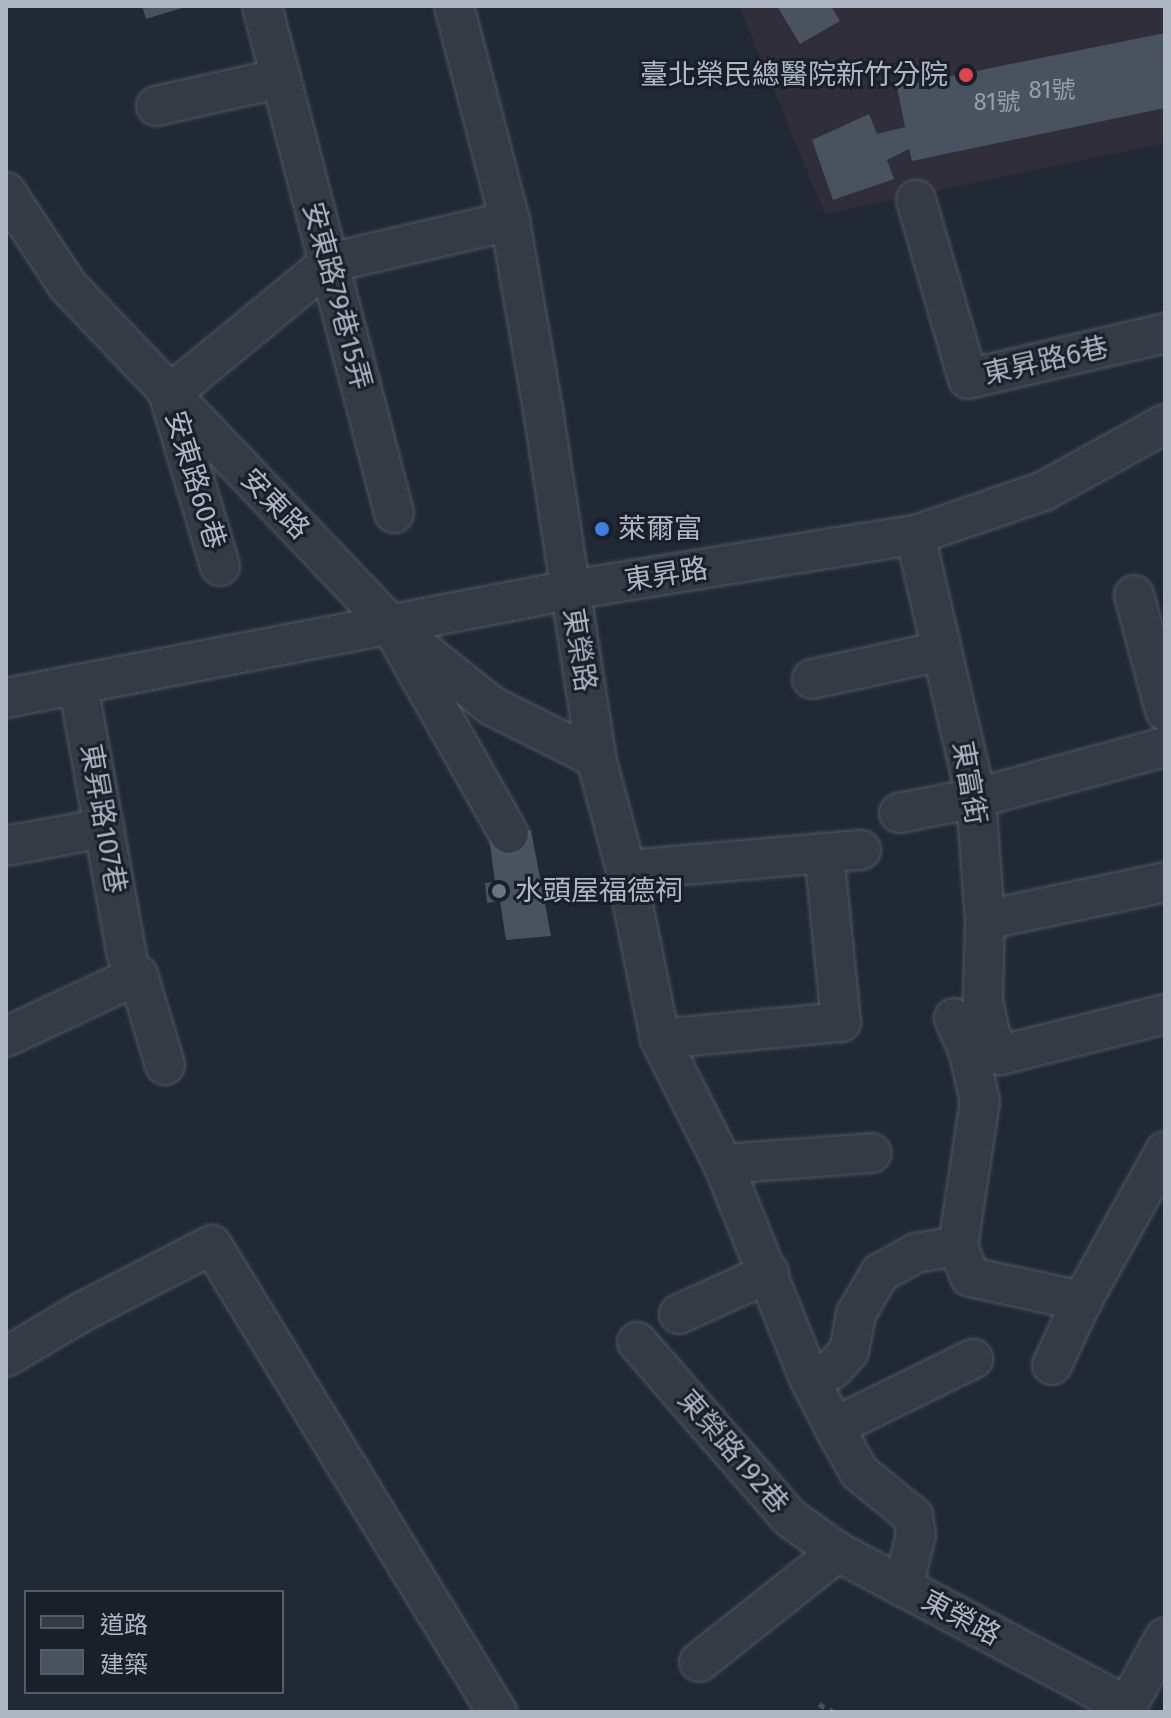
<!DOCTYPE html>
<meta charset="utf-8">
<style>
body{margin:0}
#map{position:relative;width:1171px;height:1718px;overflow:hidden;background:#202934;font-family:"Fira Sans","Noto Sans TC",sans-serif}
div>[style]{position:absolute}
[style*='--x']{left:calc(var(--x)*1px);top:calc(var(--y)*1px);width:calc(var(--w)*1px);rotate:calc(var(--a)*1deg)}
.medical>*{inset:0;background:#2f2e39}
.building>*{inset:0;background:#495360}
.path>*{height:5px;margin-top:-2.5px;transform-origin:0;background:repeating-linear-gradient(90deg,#425255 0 6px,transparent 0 12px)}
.roads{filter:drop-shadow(0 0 2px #515963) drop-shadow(0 0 2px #515963)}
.minor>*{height:38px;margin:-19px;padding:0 19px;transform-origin:19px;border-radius:19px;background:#343b45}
.dots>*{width:22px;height:22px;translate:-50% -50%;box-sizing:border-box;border:4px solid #192029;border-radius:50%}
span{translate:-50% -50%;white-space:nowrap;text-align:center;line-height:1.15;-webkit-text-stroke:6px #192029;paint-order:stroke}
.number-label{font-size:24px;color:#949daa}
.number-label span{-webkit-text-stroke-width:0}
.poi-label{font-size:28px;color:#adb6c2}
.right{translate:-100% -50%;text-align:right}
.left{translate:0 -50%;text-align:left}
.street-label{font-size:28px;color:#adb6c2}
.frame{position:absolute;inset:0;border:8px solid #adb6c2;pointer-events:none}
.legend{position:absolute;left:24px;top:1590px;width:260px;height:104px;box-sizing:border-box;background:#192029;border:2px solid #545c66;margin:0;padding:10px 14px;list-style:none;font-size:24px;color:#adb6c2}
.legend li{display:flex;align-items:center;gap:16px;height:40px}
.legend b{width:40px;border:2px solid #545c66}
</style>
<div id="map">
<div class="medical">
<i style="clip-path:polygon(739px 6px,1165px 6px,1165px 143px,825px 214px)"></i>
</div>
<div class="building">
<i style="clip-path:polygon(142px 6px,185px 6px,185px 7px,146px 19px)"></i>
<i style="clip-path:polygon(777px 6px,831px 6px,840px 21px,800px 44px)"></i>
<i style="clip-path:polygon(1165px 33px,1165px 108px,912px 161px,909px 149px,887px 160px,894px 179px,833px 200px,812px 140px,869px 114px,877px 134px,905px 127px,897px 87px)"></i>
<i style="clip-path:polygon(531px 830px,551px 936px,506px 940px,500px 901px,487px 903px,485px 883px,495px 882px,489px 837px)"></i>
</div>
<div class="path">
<i style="--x:819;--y:1704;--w:17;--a:28"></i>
</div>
<div class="roads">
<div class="minor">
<i style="--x:262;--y:6;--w:524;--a:75.41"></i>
<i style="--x:454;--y:6;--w:222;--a:75.4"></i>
<i style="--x:510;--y:221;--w:192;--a:80.1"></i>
<i style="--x:543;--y:410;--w:352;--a:81.3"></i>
<i style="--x:596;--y:758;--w:116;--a:75"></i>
<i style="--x:626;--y:870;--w:172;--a:78.6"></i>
<i style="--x:660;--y:1039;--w:140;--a:63.3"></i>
<i style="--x:723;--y:1164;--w:233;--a:68.1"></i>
<i style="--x:810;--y:1380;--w:53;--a:62.9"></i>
<i style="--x:834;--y:1427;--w:51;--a:60.9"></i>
<i style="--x:859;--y:1472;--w:70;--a:39.2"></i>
<i style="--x:913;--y:1516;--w:18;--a:81"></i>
<i style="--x:916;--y:1534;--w:55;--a:103.8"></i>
<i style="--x:156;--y:106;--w:128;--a:-12.6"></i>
<i style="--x:6;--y:192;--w:113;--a:56.6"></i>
<i style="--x:68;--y:286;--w:470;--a:46.4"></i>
<i style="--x:392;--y:626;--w:128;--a:38.7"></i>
<i style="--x:492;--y:706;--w:116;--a:26.6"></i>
<i style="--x:916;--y:200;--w:186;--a:73.8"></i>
<i style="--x:968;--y:379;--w:202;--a:-13.1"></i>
<i style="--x:915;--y:535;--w:270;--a:76.9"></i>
<i style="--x:976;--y:798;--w:122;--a:85.8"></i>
<i style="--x:985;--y:920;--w:79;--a:91.5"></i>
<i style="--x:983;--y:999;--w:36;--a:79"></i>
<i style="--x:990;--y:1034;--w:24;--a:62"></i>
<i style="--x:1001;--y:1055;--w:169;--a:-14"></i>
<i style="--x:220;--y:566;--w:178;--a:-106.6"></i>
<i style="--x:169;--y:395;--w:207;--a:-39.5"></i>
<i style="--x:329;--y:263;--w:186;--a:-13.1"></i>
<i style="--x:1134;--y:595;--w:120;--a:75"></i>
<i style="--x:398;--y:638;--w:225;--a:60.5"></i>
<i style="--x:812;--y:679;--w:133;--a:-12.2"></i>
<i style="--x:78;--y:684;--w:275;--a:79.8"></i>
<i style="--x:6;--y:698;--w:574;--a:-10.84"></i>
<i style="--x:570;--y:590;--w:349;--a:-9.1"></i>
<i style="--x:915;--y:535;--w:136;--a:-18.8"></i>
<i style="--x:1044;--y:491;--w:138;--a:-29"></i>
<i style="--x:899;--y:813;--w:78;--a:-11"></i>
<i style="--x:976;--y:798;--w:196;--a:-15.1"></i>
<i style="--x:6;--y:846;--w:100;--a:-10.4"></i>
<i style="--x:626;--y:870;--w:236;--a:-4.9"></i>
<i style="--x:985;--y:920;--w:184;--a:-11.9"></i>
<i style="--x:6;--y:1037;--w:146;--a:-25.2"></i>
<i style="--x:138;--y:975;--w:94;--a:73.3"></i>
<i style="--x:660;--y:1039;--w:182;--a:-5.4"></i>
<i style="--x:841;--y:1022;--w:170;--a:-95.7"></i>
<i style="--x:723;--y:1164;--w:149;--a:-4.2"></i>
<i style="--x:958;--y:1246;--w:33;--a:69"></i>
<i style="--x:970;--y:1277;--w:115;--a:12.1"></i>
<i style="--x:679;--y:1314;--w:99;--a:-24.5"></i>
<i style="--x:637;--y:1342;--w:233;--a:49"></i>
<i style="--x:790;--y:1518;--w:59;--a:35.3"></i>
<i style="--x:838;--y:1552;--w:327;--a:28.1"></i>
<i style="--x:6;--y:1357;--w:86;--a:-30.7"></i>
<i style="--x:80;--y:1313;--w:148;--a:-27.3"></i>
<i style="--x:212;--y:1245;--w:547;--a:58.61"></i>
<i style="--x:1052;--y:1365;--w:71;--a:-64.9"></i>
<i style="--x:1082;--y:1301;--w:171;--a:-61"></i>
<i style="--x:810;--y:1380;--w:25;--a:-26"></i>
<i style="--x:833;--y:1369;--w:24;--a:-48"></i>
<i style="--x:849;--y:1351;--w:38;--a:-79"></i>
<i style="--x:856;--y:1314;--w:48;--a:-59.7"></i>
<i style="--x:880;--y:1273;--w:41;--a:-29.1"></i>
<i style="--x:916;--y:1253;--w:43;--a:-9.5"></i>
<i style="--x:958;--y:1246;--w:147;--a:-81.4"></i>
<i style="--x:980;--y:1101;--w:52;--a:-103.2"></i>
<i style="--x:968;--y:1050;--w:35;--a:-114"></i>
<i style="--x:834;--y:1427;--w:155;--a:-26.1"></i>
<i style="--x:699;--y:1662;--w:177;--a:-38.4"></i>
<i style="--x:1124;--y:1712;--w:85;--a:-61.3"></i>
</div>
</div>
<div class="dots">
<i style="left:966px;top:75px;background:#e0444e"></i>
<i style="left:602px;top:529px;background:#3f7fe0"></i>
<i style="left:499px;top:891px;background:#6b7280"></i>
</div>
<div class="number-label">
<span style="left:1052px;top:91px">81號</span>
<span style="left:997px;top:103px">81號</span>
</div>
<div class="poi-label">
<span class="right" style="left:948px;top:75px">臺北榮民總醫院新竹分院</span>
<span class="left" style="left:618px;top:529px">萊爾富</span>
<span class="left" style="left:515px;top:891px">水頭屋福德祠</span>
</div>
<div class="street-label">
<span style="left:337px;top:296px;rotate:75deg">安東路79巷15弄</span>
<span style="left:1046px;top:361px;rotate:-13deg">東昇路6巷</span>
<span style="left:195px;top:480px;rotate:73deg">安東路60巷</span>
<span style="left:275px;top:504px;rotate:46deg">安東路</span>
<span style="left:666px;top:575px;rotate:-9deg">東昇路</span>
<span style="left:579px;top:650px;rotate:81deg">東榮路</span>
<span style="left:969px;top:783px;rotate:80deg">東富街</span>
<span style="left:103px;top:819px;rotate:80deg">東昇路107巷</span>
<span style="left:733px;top:1452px;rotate:49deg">東榮路192巷</span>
<span style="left:961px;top:1618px;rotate:28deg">東榮路</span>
</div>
<div class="frame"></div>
<ul class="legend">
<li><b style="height:10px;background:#343b45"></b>道路</li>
<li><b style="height:22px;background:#495360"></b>建築</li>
</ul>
</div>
